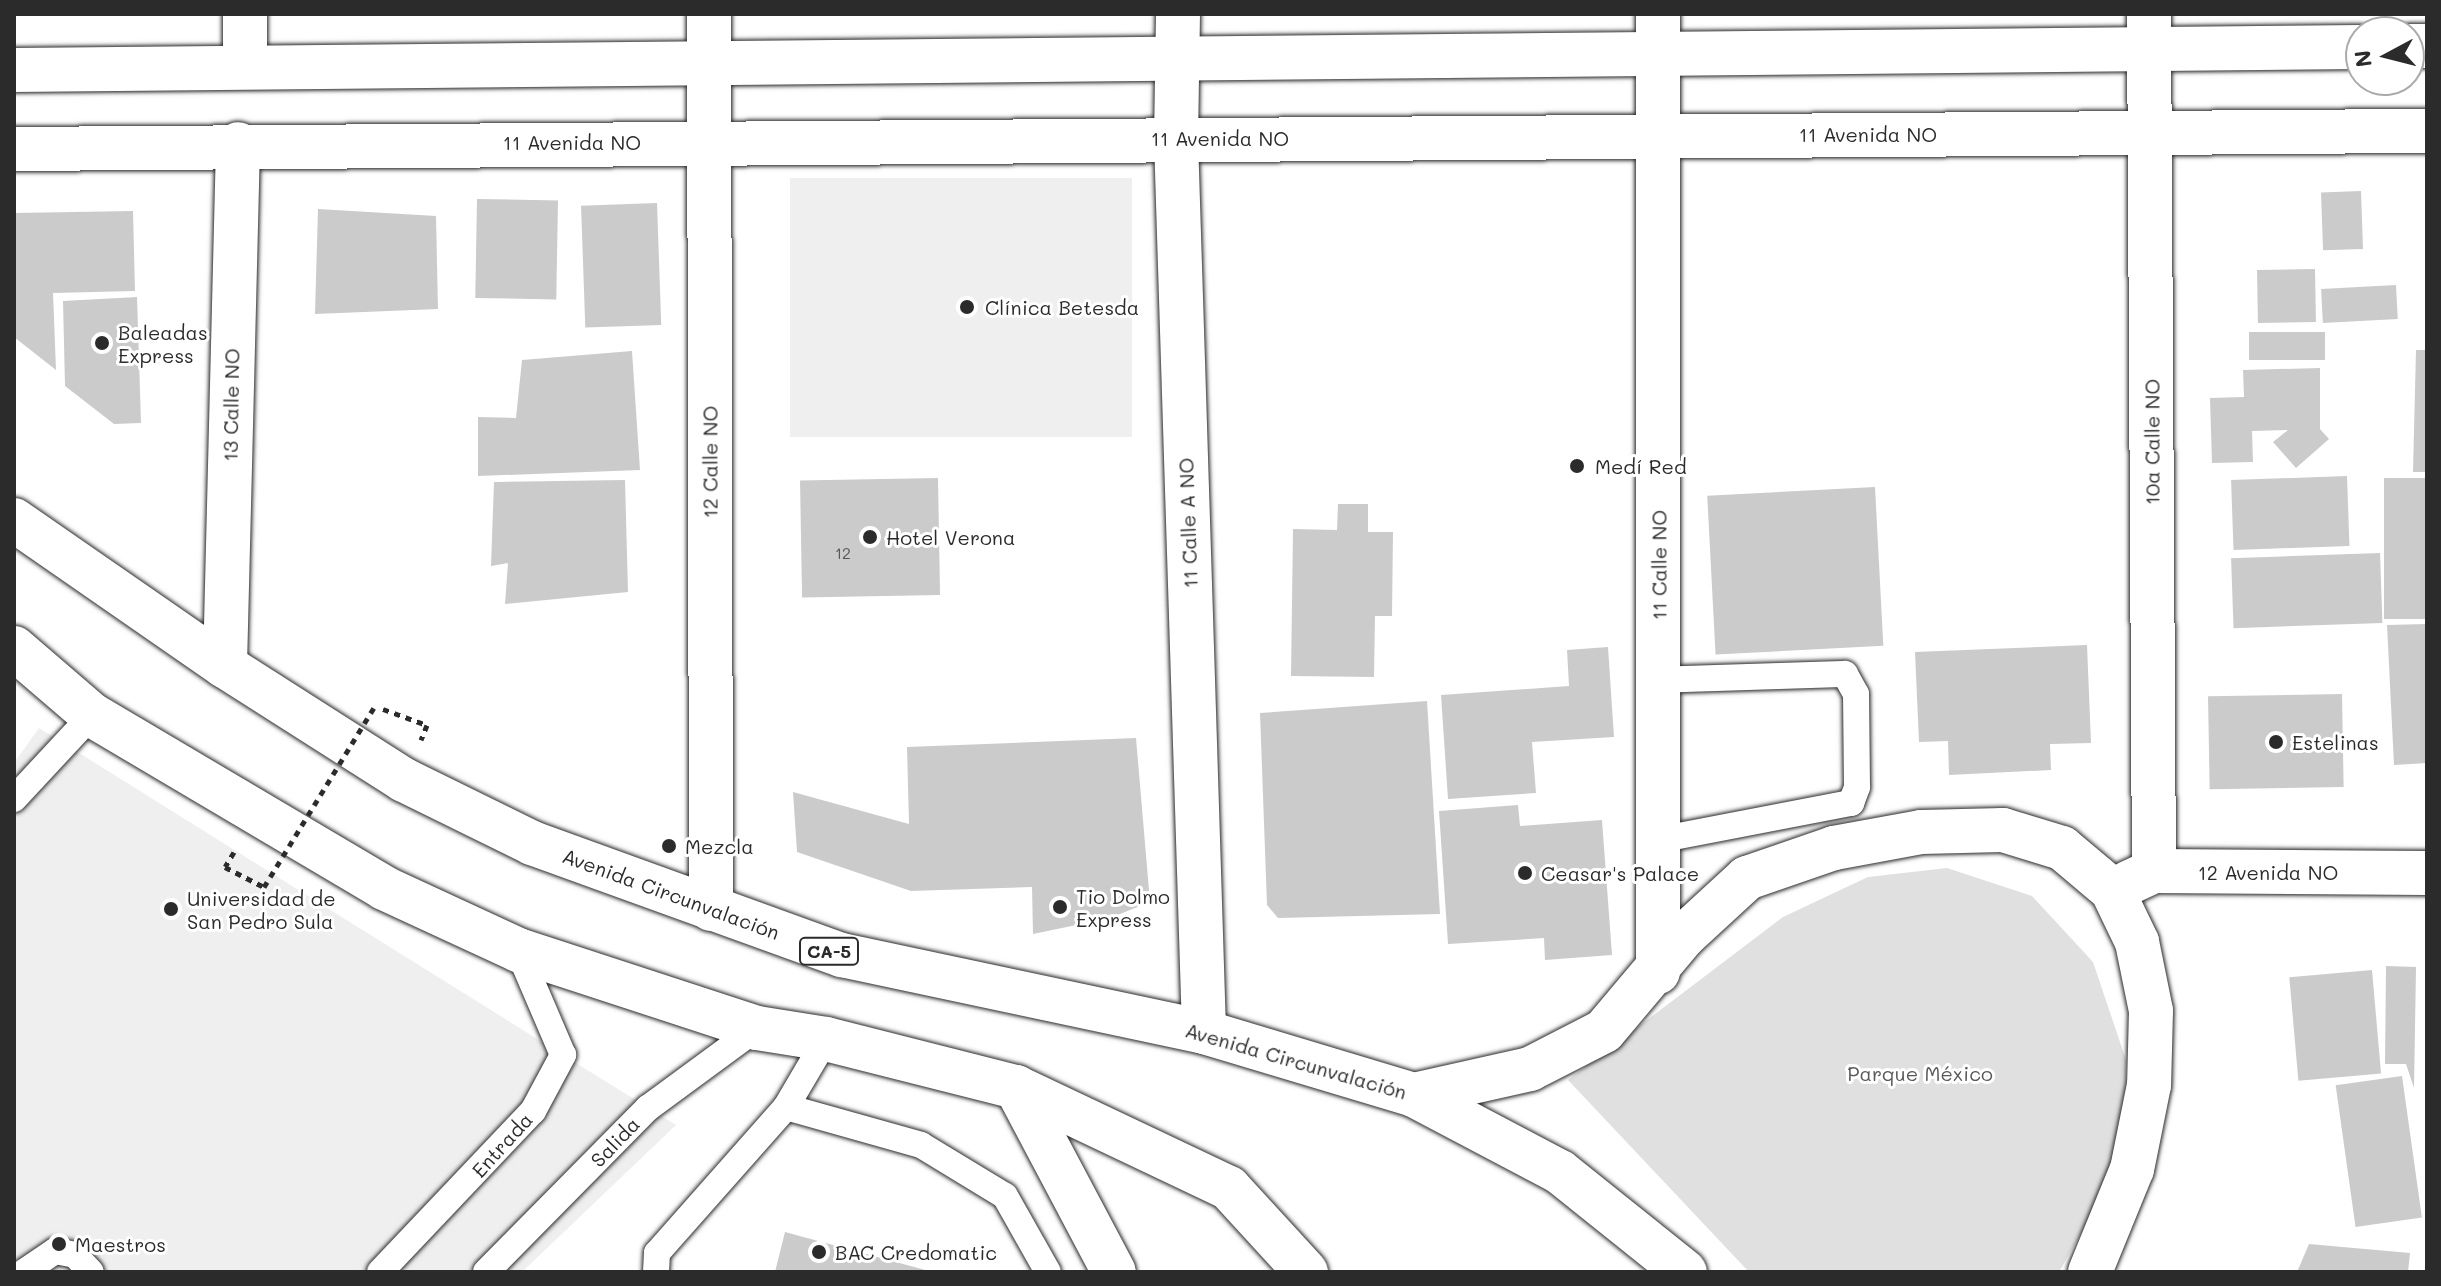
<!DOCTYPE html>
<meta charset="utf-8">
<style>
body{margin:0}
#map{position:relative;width:2441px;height:1286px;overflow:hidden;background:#fff;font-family:Mali,sans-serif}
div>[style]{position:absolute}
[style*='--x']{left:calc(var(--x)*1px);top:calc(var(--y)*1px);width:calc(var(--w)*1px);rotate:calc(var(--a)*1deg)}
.built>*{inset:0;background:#efefef;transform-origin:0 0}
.green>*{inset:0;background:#e0e0e0}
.building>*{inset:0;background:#cbcbcb;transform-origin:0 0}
.path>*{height:5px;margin-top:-2.5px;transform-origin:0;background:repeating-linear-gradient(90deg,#2b2b2b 0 6px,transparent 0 12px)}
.roads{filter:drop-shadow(0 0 2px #2b2b2b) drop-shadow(0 0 2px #2b2b2b)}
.lane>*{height:26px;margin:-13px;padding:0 13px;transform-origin:13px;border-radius:13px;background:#fff}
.street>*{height:44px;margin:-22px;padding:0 22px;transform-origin:22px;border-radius:22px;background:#fff}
.secondary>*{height:44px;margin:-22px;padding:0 22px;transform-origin:22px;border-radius:22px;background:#fff}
.highway>*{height:44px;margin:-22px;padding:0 22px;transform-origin:22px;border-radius:22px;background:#fff}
.path-bridge>*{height:5px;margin-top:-2.5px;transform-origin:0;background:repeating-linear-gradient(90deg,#2b2b2b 0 6px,transparent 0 12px)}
.dots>*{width:22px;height:22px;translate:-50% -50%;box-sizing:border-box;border:4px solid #fff;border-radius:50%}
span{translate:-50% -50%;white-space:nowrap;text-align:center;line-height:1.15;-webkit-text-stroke:6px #fff;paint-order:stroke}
.number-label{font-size:16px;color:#535353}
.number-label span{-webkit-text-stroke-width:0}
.shield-label span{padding:2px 6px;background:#fff;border:2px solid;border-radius:6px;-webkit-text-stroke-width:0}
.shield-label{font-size:18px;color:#2b2b2b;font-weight:700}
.street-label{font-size:20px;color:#2b2b2b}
.poi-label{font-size:20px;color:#2b2b2b}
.left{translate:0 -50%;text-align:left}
.park-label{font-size:20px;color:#585858}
.frame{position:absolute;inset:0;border:16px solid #2b2b2b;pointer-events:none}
.north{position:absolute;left:2345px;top:16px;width:80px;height:80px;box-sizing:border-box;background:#fff;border:2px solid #aaa;border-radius:50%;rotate:263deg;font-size:22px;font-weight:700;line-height:32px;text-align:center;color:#2b2b2b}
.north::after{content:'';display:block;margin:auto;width:28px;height:36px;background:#2b2b2b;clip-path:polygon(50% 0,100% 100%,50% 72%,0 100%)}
</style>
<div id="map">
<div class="built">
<i style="left:790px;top:178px;width:342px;height:259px"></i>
<i style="clip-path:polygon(39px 728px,563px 1055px,676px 1125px,522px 1272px,14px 1272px,14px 763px)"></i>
</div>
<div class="green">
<i style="clip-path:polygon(1947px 868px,2032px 896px,2093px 962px,2126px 1060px,2125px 1144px,2085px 1226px,2059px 1272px,1749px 1272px,1568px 1080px,1783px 917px,1868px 877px)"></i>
</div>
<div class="building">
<i style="left:2361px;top:191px;width:58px;height:40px;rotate:88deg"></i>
<i style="left:477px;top:199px;width:81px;height:99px;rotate:1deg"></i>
<i style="left:657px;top:203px;width:122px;height:76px;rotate:88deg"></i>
<i style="clip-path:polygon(318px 209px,436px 216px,438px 309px,315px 314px)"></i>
<i style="clip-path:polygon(133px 211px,135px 291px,53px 293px,56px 370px,14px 337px,14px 213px)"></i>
<i style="left:2315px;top:269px;width:53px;height:58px;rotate:89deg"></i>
<i style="left:2396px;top:285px;width:34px;height:75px;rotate:87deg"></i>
<i style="clip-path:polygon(137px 297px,141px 423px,114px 424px,65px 386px,63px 301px)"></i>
<i style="left:2325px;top:332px;width:28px;height:76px;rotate:90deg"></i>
<i style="clip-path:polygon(2416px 350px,2427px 350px,2427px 472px,2413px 472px)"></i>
<i style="clip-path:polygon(632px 351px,640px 470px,478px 476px,478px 417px,516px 418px,522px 360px)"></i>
<i style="clip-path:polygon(2320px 368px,2320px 429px,2329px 439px,2296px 468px,2273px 442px,2288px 430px,2252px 431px,2253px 462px,2212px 463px,2210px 398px,2244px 397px,2243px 370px)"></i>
<i style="left:2347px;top:476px;width:70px;height:116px;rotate:88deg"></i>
<i style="left:938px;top:478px;width:117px;height:138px;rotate:89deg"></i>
<i style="left:2427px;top:478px;width:141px;height:43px;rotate:90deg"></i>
<i style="clip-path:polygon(625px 480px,628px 592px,505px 604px,508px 563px,491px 566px,494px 482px)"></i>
<i style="left:1875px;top:487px;width:159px;height:168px;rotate:87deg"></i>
<i style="clip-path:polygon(1338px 504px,1368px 504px,1368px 532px,1393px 532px,1392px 616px,1375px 616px,1374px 677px,1291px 676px,1293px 529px,1337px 530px)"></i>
<i style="left:2380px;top:553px;width:70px;height:149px;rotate:88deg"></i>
<i style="clip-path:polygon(2427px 624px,2427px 763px,2394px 765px,2387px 625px)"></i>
<i style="clip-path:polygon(2087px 645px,2091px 743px,2050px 744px,2051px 770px,1949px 775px,1948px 741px,1919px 742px,1915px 652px)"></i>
<i style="clip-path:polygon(1608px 647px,1614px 737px,1532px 742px,1536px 793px,1448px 799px,1441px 695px,1569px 686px,1567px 650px)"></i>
<i style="left:2342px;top:694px;width:93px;height:134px;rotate:89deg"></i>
<i style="clip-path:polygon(1427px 701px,1440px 914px,1278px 918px,1267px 905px,1260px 713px)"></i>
<i style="clip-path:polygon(1136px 738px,1150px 902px,1110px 918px,1033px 934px,1032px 887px,911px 891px,797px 852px,793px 792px,909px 824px,907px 747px)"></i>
<i style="clip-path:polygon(1518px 805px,1520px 826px,1602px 820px,1612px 955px,1545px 960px,1544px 938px,1448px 944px,1439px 811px)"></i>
<i style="clip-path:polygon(2386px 966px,2416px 967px,2414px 1088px,2406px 1064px,2385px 1064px)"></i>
<i style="left:2372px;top:970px;width:104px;height:83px;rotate:85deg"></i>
<i style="left:2402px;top:1076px;width:143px;height:67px;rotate:82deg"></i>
<i style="clip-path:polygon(785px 1232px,929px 1271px,928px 1272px,775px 1272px)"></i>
<i style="clip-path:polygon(2309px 1244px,2410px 1253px,2408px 1272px,2297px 1272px)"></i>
</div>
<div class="path">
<i style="--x:383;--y:709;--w:47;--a:20"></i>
<i style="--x:427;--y:725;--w:16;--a:112"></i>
<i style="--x:234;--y:852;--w:17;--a:121"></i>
<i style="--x:225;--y:867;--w:44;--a:27.1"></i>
</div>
<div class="roads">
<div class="lane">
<i style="--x:14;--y:799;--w:115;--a:-47.1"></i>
<i style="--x:1658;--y:840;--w:197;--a:-10.9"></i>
<i style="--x:1851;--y:803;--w:17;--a:-69"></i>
<i style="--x:1857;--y:787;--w:93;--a:-90.6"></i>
<i style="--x:1856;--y:694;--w:23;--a:-119"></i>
<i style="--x:1845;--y:674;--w:187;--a:178.2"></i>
<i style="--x:786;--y:1107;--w:140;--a:15.7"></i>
<i style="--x:921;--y:1145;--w:98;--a:31.3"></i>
<i style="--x:1005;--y:1196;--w:87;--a:60.5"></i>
<i style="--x:24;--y:1272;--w:37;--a:-34"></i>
<i style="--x:55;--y:1251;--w:20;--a:11"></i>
<i style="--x:75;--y:1255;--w:23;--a:47"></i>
<i style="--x:380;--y:1272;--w:222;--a:-46.5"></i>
<i style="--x:533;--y:1111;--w:64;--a:-61.8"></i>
<i style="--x:563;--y:1055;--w:114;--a:-113.2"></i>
<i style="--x:486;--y:1272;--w:231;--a:-45.4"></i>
<i style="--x:648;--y:1108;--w:135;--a:-36.3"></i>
<i style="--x:656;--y:1272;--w:19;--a:-87"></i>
<i style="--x:657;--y:1253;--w:195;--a:-48.5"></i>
<i style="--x:786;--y:1107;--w:79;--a:-59.5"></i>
</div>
<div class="street">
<i style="--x:245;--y:14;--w:53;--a:90"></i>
<i style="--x:709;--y:14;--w:895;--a:89.87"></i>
<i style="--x:1178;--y:14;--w:125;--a:90.9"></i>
<i style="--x:1176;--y:139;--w:893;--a:88.2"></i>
<i style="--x:225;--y:666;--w:522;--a:-88.57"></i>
<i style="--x:1658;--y:972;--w:958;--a:-90"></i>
</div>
<div class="secondary">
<i style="--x:2149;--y:14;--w:857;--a:89.67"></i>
<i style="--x:2409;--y:46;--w:18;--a:0"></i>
<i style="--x:14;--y:70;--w:2347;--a:-0.56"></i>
<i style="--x:14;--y:149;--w:2413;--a:-0.43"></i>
<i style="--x:2128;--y:883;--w:29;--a:-25"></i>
<i style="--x:2154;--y:871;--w:273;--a:0.4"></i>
<i style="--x:1414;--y:1095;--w:119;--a:-12.6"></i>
<i style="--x:1530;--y:1069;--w:83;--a:-27.2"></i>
<i style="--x:1604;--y:1031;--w:124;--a:-49.9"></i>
<i style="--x:1684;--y:936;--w:86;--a:-42.6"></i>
<i style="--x:1747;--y:878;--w:92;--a:-19"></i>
<i style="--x:1834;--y:848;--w:88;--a:-10.4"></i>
<i style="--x:1921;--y:832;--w:82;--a:-1.4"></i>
<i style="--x:2003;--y:830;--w:62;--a:17"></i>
<i style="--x:2062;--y:848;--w:65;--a:40"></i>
<i style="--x:2112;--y:890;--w:58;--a:64.3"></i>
<i style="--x:2137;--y:942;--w:70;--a:78.5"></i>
<i style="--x:2151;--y:1011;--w:74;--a:91.5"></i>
<i style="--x:2149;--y:1085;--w:86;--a:101.4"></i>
<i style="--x:2132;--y:1169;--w:111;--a:112.2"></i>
</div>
<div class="highway">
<i style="--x:14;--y:520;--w:257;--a:34.7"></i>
<i style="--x:225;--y:666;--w:212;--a:32.5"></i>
<i style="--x:404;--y:780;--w:143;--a:26.2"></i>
<i style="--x:532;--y:843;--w:330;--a:19.9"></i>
<i style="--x:842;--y:955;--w:370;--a:12"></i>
<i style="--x:1204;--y:1032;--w:219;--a:16.7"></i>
<i style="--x:1414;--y:1095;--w:165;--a:27.8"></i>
<i style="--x:1560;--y:1172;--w:160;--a:38.7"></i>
<i style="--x:14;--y:648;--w:103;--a:40.7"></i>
<i style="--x:92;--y:715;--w:339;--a:30.6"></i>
<i style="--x:384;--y:888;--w:148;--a:24.8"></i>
<i style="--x:518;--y:950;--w:251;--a:18.1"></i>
<i style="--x:757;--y:1028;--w:70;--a:9.1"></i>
<i style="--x:826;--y:1039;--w:196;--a:14.2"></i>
<i style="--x:1016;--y:1087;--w:236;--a:25.4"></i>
<i style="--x:1229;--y:1188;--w:114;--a:47.5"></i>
<i style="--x:1016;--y:1087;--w:209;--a:62.1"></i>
</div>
</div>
<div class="path-bridge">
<i style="--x:264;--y:887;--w:212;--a:-58.5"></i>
</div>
<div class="dots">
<i style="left:967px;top:307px;background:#2b2b2b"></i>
<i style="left:102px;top:343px;background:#2b2b2b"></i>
<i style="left:1577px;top:466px;background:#2b2b2b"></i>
<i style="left:870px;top:537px;background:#2b2b2b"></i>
<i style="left:2276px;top:742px;background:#2b2b2b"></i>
<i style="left:669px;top:846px;background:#2b2b2b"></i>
<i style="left:1525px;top:873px;background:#2b2b2b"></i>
<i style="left:1060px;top:907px;background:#2b2b2b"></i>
<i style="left:171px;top:909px;background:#2b2b2b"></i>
<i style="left:59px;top:1244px;background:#2b2b2b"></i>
<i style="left:819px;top:1252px;background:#2b2b2b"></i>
</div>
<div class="number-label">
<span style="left:843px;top:553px">12</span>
</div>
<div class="shield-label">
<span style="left:829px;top:951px">CA-5</span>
</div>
<div class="street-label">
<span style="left:1868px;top:134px">11 Avenida NO</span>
<span style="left:1220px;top:138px">11 Avenida NO</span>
<span style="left:572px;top:142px">11 Avenida NO</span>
<span style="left:231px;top:405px;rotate:-89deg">13 Calle NO</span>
<span style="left:2152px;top:442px;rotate:-90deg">10a Calle NO</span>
<span style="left:710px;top:462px;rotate:-90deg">12 Calle NO</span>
<span style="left:1188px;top:523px;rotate:-92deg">11 Calle A NO</span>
<span style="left:1659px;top:565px;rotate:-90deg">11 Calle NO</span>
<span style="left:2268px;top:872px">12 Avenida NO</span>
<span style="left:671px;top:894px;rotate:20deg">Avenida Circunvalación</span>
<span style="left:1296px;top:1061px;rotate:16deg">Avenida Circunvalación</span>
<span style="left:615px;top:1142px;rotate:-46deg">Salida</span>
<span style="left:502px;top:1145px;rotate:-48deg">Entrada</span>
</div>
<div class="poi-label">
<span class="left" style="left:985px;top:307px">Clínica Betesda</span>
<span class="left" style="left:118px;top:344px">Baleadas<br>Express</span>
<span class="left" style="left:1595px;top:466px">Medí Red</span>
<span class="left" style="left:886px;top:537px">Hotel Verona</span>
<span class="left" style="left:2292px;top:742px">Estelinas</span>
<span class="left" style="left:685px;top:846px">Mezcla</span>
<span class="left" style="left:1541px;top:873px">Ceasar's Palace</span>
<span class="left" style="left:1076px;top:908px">Tio Dolmo<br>Express</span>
<span class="left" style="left:187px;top:910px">Universidad de<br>San Pedro Sula</span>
<span class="left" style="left:75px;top:1244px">Maestros</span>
<span class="left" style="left:835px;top:1252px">BAC Credomatic</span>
</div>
<div class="park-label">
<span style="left:1920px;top:1073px">Parque México</span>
</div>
<div class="frame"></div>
<div class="north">N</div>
</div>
